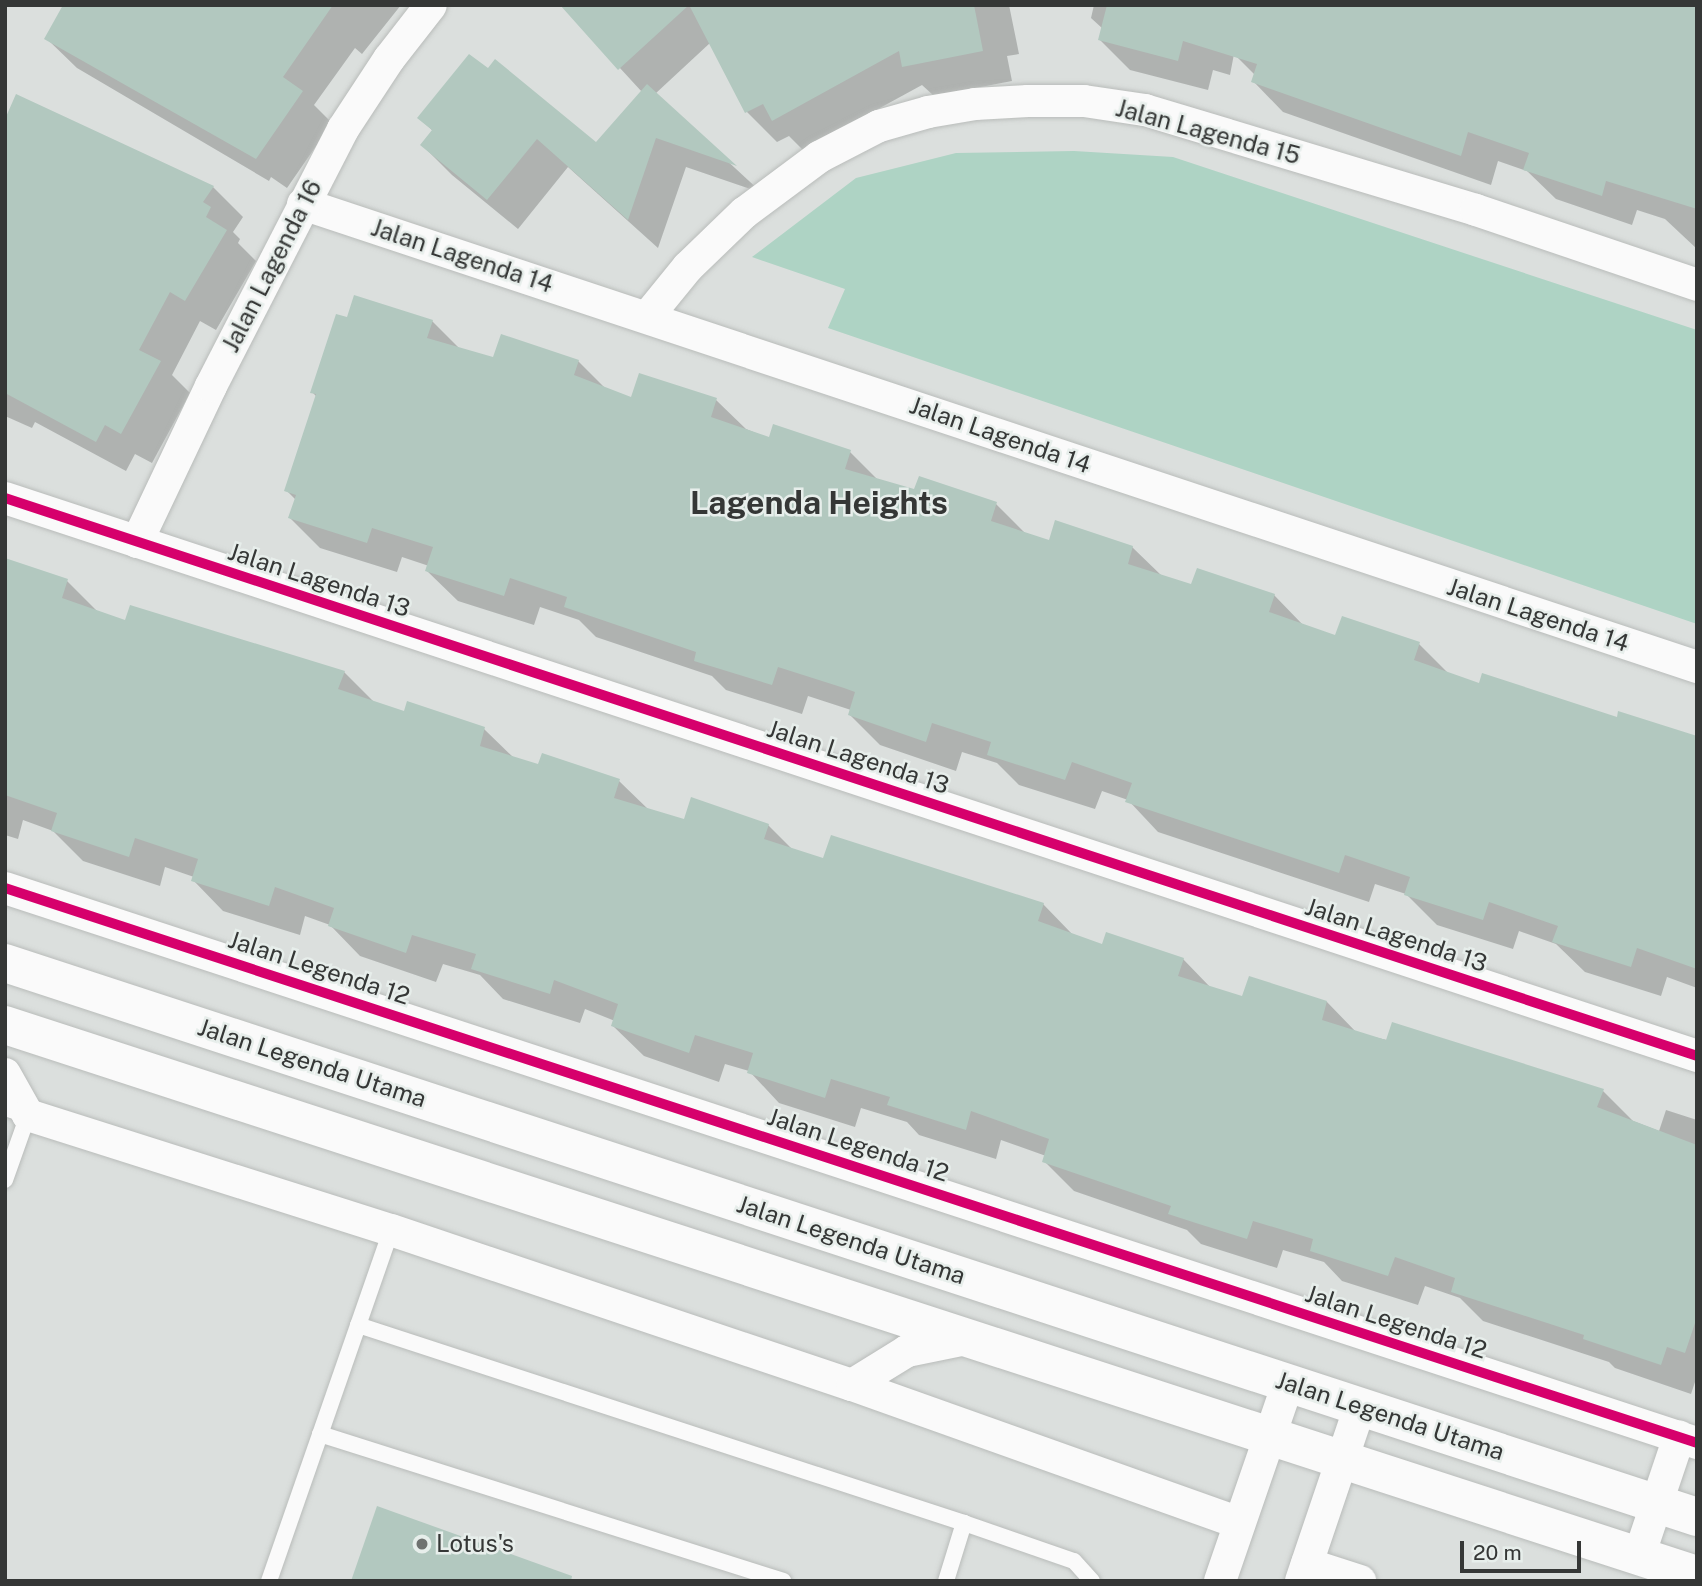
<!DOCTYPE html>
<style>
body{margin:0}
#map{position:relative;width:1702px;height:1586px;overflow:hidden;background:#dbdfdd;font-family:"Public Sans",sans-serif}
div>[style]{position:absolute}
[style*='--x']{left:calc(var(--x)*1px);top:calc(var(--y)*1px);width:calc(var(--w)*1px);rotate:calc(var(--a)*1deg)}
.green>*{inset:0;background:#aed3c4}
.shadow>*{inset:0;background:#0003}
.building>*{inset:0;background:#b2c8bf}
.roads{filter:drop-shadow(0 0 2px #b9bcba) drop-shadow(0 0 2px #b9bcba)}
.lane>*{height:16px;margin:-8px;padding:0 8px;transform-origin:8px;border-radius:8px;background:#fafafa}
.street>*{height:32px;margin:-16px;padding:0 16px;transform-origin:16px;border-radius:16px;background:#fafafa}
.secondary>*{height:38px;margin:-19px;padding:0 19px;transform-origin:19px;border-radius:19px;background:#fafafa}
.cycleway>*{height:10px;margin:-5px;padding:0 5px;transform-origin:5px;border-radius:5px;background:#d6006c}
.dots>*{width:19px;height:19px;translate:-50% -50%;box-sizing:border-box;border:4px solid #e7eeeb;border-radius:50%}
span{translate:-50% -50%;white-space:nowrap;text-align:center;line-height:1.15;-webkit-text-stroke:5px #e7eeeb;paint-order:stroke}
.street-label{font-size:24px;color:#353736}
.poi-label{font-size:24px;color:#353736}
.left{translate:0 -50%;text-align:left}
.district-label{font-size:32px;color:#353736;font-weight:700}
.frame{position:absolute;inset:0;border:7px solid #353736;pointer-events:none}
.scale{position:absolute;left:1460px;top:1541px;width:121px;height:32px;box-sizing:border-box;border:4px solid #353736;border-top:0;padding-left:9px;font-size:21px;line-height:24px;white-space:nowrap;color:#353736;-webkit-text-stroke:5px #e7eeeb;paint-order:stroke}
</style>
<div id="map">
<div class="green">
<i style="clip-path:polygon(1074px 151px,1173px 157px,1697px 330px,1697px 624px,828px 328px,845px 289px,752px 257px,856px 178px,956px 153px)"></i>
</div>
<div class="shadow">
<i style="clip-path:polygon(65px 5px,401px 5px,362px 54px,355px 48px,314px 105px,332px 123px,287px 188px,271px 177px,269px 181px,77px 68px,46px 38px)"></i>
<i style="clip-path:polygon(562px 5px,1009px 5px,1019px 54px,1007px 56px,1012px 81px,934px 96px,922px 85px,803px 150px,789px 136px,777px 142px,747px 112px,710px 43px,655px 94px,762px 193px,686px 167px,658px 248px,568px 167px,518px 229px,452px 175px,422px 145px,433px 131px,419px 118px,596px 144px,642px 92px)"></i>
<i style="clip-path:polygon(1094px 5px,1697px 5px,1697px 249px,1665px 219px,1637px 210px,1632px 225px,1556px 199px,1527px 171px,1498px 161px,1491px 185px,1283px 112px,1253px 81px,1255px 75px,1234px 54px,1230px 75px,1213px 70px,1208px 90px,1130px 70px,1100px 40px,1103px 29px,1091px 18px)"></i>
<i style="clip-path:polygon(17px 97px,213px 187px,243px 217px,233px 232px,240px 239px,238px 243px,256px 261px,216px 330px,200px 321px,172px 375px,190px 393px,152px 463px,135px 454px,126px 471px,35px 422px,32px 428px,5px 416px,5px 123px)"></i>
<i style="clip-path:polygon(348px 320px,432px 321px,461px 350px,495px 360px,578px 361px,606px 389px,632px 399px,716px 400px,746px 429px,770px 439px,774px 426px,850px 452px,879px 481px,916px 492px,996px 504px,1027px 535px,1050px 543px,1132px 547px,1162px 576px,1192px 586px,1274px 595px,1304px 626px,1337px 638px,1419px 644px,1449px 674px,1480px 685px,1697px 738px,1697px 988px,1667px 977px,1661px 996px,1585px 972px,1556px 944px,1519px 931px,1513px 949px,1437px 925px,1406px 894px,1375px 884px,1369px 902px,1158px 832px,1128px 800px,1102px 791px,1095px 809px,1019px 785px,997px 763px,962px 752px,956px 771px,880px 745px,850px 715px,851px 710px,808px 696px,802px 714px,726px 690px,712px 676px,596px 637px,579px 620px,540px 607px,534px 625px,458px 601px,427px 571px,429px 566px,402px 557px,397px 572px,320px 548px,290px 518px,296px 500px,286px 490px,317px 397px,312px 392px)"></i>
<i style="clip-path:polygon(5px 560px,67px 581px,97px 611px,127px 622px,344px 672px,375px 703px,405px 713px,484px 729px,514px 758px,539px 766px,619px 781px,649px 810px,685px 822px,768px 825px,793px 850px,824px 860px,1043px 904px,1073px 935px,1103px 946px,1183px 959px,1212px 989px,1243px 999px,1327px 1002px,1357px 1033px,1603px 1091px,1633px 1121px,1659px 1131px,1666px 1110px,1697px 1120px,1697px 1376px,1691px 1394px,1615px 1368px,1609px 1362px,1483px 1321px,1460px 1298px,1425px 1286px,1418px 1305px,1342px 1281px,1324px 1262px,1283px 1250px,1277px 1268px,1201px 1244px,1187px 1230px,1074px 1191px,1044px 1161px,1046px 1156px,1001px 1140px,996px 1159px,919px 1135px,907px 1122px,861px 1108px,855px 1127px,779px 1103px,749px 1071px,725px 1064px,719px 1082px,644px 1056px,613px 1026px,615px 1021px,585px 1009px,580px 1023px,503px 999px,480px 975px,443px 964px,436px 982px,360px 956px,330px 925px,305px 916px,300px 935px,223px 911px,193px 880px,194px 877px,165px 867px,160px 886px,83px 861px,53px 831px,23px 820px,18px 839px,5px 835px)"></i>
</div>
<div class="building">
<i style="clip-path:polygon(63px 5px,333px 5px,283px 77px,303px 91px,256px 159px,44px 39px)"></i>
<i style="clip-path:polygon(560px 5px,974px 5px,983px 51px,902px 67px,899px 51px,772px 121px,763px 104px,745px 113px,689px 5px,618px 70px)"></i>
<i style="clip-path:polygon(1107px 5px,1697px 5px,1697px 209px,1606px 181px,1602px 196px,1523px 170px,1529px 153px,1468px 132px,1461px 156px,1251px 82px,1257px 64px,1183px 41px,1178px 61px,1098px 40px)"></i>
<i style="clip-path:polygon(469px 54px,488px 68px,495px 59px,596px 142px,647px 84px,737px 166px,656px 138px,628px 220px,537px 139px,487px 200px,420px 145px,432px 130px,417px 118px)"></i>
<i style="clip-path:polygon(16px 94px,214px 186px,203px 202px,211px 207px,206px 217px,227px 230px,185px 301px,170px 292px,139px 350px,161px 361px,121px 434px,105px 425px,96px 442px,5px 393px,5px 119px)"></i>
<i style="clip-path:polygon(354px 295px,433px 320px,427px 338px,493px 357px,501px 334px,579px 360px,574px 375px,631px 397px,639px 373px,717px 398px,711px 417px,769px 437px,773px 424px,851px 450px,845px 469px,914px 489px,919px 476px,997px 502px,991px 521px,1049px 540px,1055px 520px,1133px 546px,1128px 564px,1191px 584px,1197px 568px,1275px 594px,1269px 612px,1335px 635px,1342px 616px,1420px 642px,1414px 660px,1479px 683px,1482px 673px,1617px 717px,1618px 711px,1697px 736px,1697px 969px,1637px 948px,1631px 967px,1552px 942px,1558px 926px,1489px 902px,1483px 920px,1404px 895px,1410px 877px,1345px 855px,1339px 873px,1125px 802px,1132px 783px,1072px 762px,1065px 780px,987px 755px,991px 742px,932px 723px,926px 742px,848px 715px,855px 692px,844px 688px,778px 667px,772px 685px,694px 661px,696px 652px,564px 607px,567px 597px,510px 578px,504px 596px,425px 571px,433px 547px,372px 528px,367px 543px,288px 518px,296px 495px,284px 491px,316px 394px,310px 393px,336px 314px,347px 317px)"></i>
<i style="clip-path:polygon(5px 558px,68px 579px,62px 598px,125px 620px,130px 605px,345px 671px,338px 689px,404px 711px,407px 701px,485px 727px,480px 746px,538px 764px,542px 753px,620px 779px,614px 798px,684px 819px,691px 797px,769px 824px,764px 839px,823px 858px,831px 835px,1044px 903px,1038px 921px,1102px 944px,1106px 932px,1184px 958px,1178px 976px,1242px 996px,1249px 976px,1327px 1001px,1322px 1020px,1386px 1040px,1392px 1022px,1604px 1089px,1597px 1107px,1697px 1145px,1697px 1317px,1685px 1353px,1667px 1347px,1661px 1365px,1583px 1339px,1584px 1335px,1451px 1292px,1455px 1278px,1395px 1257px,1388px 1276px,1310px 1251px,1313px 1239px,1253px 1221px,1247px 1239px,1199px 1224px,1168px 1214px,1171px 1206px,1042px 1162px,1049px 1139px,971px 1111px,966px 1130px,887px 1105px,890px 1097px,831px 1079px,825px 1098px,747px 1073px,753px 1053px,695px 1035px,689px 1053px,611px 1026px,618px 1004px,554px 980px,550px 994px,471px 969px,476px 954px,412px 935px,406px 953px,328px 926px,334px 908px,275px 887px,269px 906px,191px 881px,198px 859px,135px 838px,129px 857px,51px 831px,57px 813px,5px 795px)"></i>
<i style="clip-path:polygon(377px 1506px,572px 1576px,571px 1581px,351px 1581px)"></i>
</div>
<div class="roads">
<div class="lane">
<i style="--x:5;--y:1108;--w:24;--a:17"></i>
<i style="--x:28;--y:1115;--w:69;--a:109.5"></i>
<i style="--x:358;--y:1325;--w:638;--a:18.09"></i>
<i style="--x:964;--y:1523;--w:116;--a:19.1"></i>
<i style="--x:1074;--y:1561;--w:27;--a:48"></i>
<i style="--x:320;--y:1434;--w:486;--a:17.6"></i>
<i style="--x:269;--y:1581;--w:372;--a:-70.8"></i>
<i style="--x:946;--y:1581;--w:61;--a:-72.8"></i>
</div>
<div class="street">
<i style="--x:303;--y:204;--w:1469;--a:18.37"></i>
<i style="--x:648;--y:316;--w:63;--a:-50.8"></i>
<i style="--x:688;--y:267;--w:78;--a:-44"></i>
<i style="--x:744;--y:213;--w:94;--a:-36.7"></i>
<i style="--x:819;--y:157;--w:68;--a:-27.3"></i>
<i style="--x:879;--y:126;--w:51;--a:-15.9"></i>
<i style="--x:928;--y:112;--w:48;--a:-9.7"></i>
<i style="--x:975;--y:104;--w:53;--a:-3.2"></i>
<i style="--x:1028;--y:101;--w:56;--a:0"></i>
<i style="--x:1084;--y:101;--w:62;--a:8.4"></i>
<i style="--x:1145;--y:110;--w:346;--a:16.8"></i>
<i style="--x:1476;--y:210;--w:233;--a:18.7"></i>
<i style="--x:5;--y:498;--w:1782;--a:18.25"></i>
<i style="--x:137;--y:542;--w:173;--a:-64.6"></i>
<i style="--x:211;--y:386;--w:289;--a:-62.8"></i>
<i style="--x:343;--y:129;--w:84;--a:-56.7"></i>
<i style="--x:389;--y:59;--w:68;--a:-52.1"></i>
<i style="--x:5;--y:888;--w:1781;--a:18.16"></i>
<i style="--x:5;--y:1074;--w:47;--a:60.7"></i>
<i style="--x:28;--y:1115;--w:381;--a:17.6"></i>
<i style="--x:391;--y:1230;--w:486;--a:18.6"></i>
<i style="--x:852;--y:1385;--w:411;--a:19.6"></i>
<i style="--x:852;--y:1385;--w:65;--a:-31.7"></i>
<i style="--x:907;--y:1351;--w:65;--a:-11.5"></i>
<i style="--x:1639;--y:1556;--w:126;--a:-71.4"></i>
<i style="--x:1307;--y:1564;--w:56;--a:17.8"></i>
<i style="--x:1220;--y:1581;--w:209;--a:-71"></i>
<i style="--x:1301;--y:1581;--w:184;--a:-71.3"></i>
</div>
<div class="secondary">
<i style="--x:5;--y:963;--w:1780;--a:18.13"></i>
<i style="--x:5;--y:1025;--w:1779;--a:18.01"></i>
</div>
</div>
<div class="cycleway">
<i style="--x:5;--y:498;--w:1782;--a:18.25"></i>
<i style="--x:5;--y:888;--w:1781;--a:18.16"></i>
</div>
<div class="dots">
<i style="left:422px;top:1544px;background:#6f7270"></i>
</div>
<div class="street-label">
<span style="left:1208px;top:132px;rotate:15deg">Jalan Lagenda 15</span>
<span style="left:462px;top:256px;rotate:18deg">Jalan Lagenda 14</span>
<span style="left:272px;top:266px;rotate:-63deg">Jalan Lagenda 16</span>
<span style="left:1000px;top:435px;rotate:19deg">Jalan Lagenda 14</span>
<span style="left:319px;top:580px;rotate:18deg">Jalan Lagenda 13</span>
<span style="left:1538px;top:615px;rotate:18deg">Jalan Lagenda 14</span>
<span style="left:858px;top:757px;rotate:18deg">Jalan Lagenda 13</span>
<span style="left:1396px;top:935px;rotate:18deg">Jalan Lagenda 13</span>
<span style="left:319px;top:968px;rotate:18deg">Jalan Legenda 12</span>
<span style="left:312px;top:1063px;rotate:18deg">Jalan Legenda Utama</span>
<span style="left:858px;top:1145px;rotate:18deg">Jalan Legenda 12</span>
<span style="left:851px;top:1240px;rotate:18deg">Jalan Legenda Utama</span>
<span style="left:1396px;top:1322px;rotate:18deg">Jalan Legenda 12</span>
<span style="left:1390px;top:1416px;rotate:18deg">Jalan Legenda Utama</span>
</div>
<div class="poi-label">
<span class="left" style="left:436px;top:1544px">Lotus's</span>
</div>
<div class="district-label">
<span style="left:819px;top:503px">Lagenda Heights</span>
</div>
<div class="frame"></div>
<div class="scale">20 m</div>
</div>
